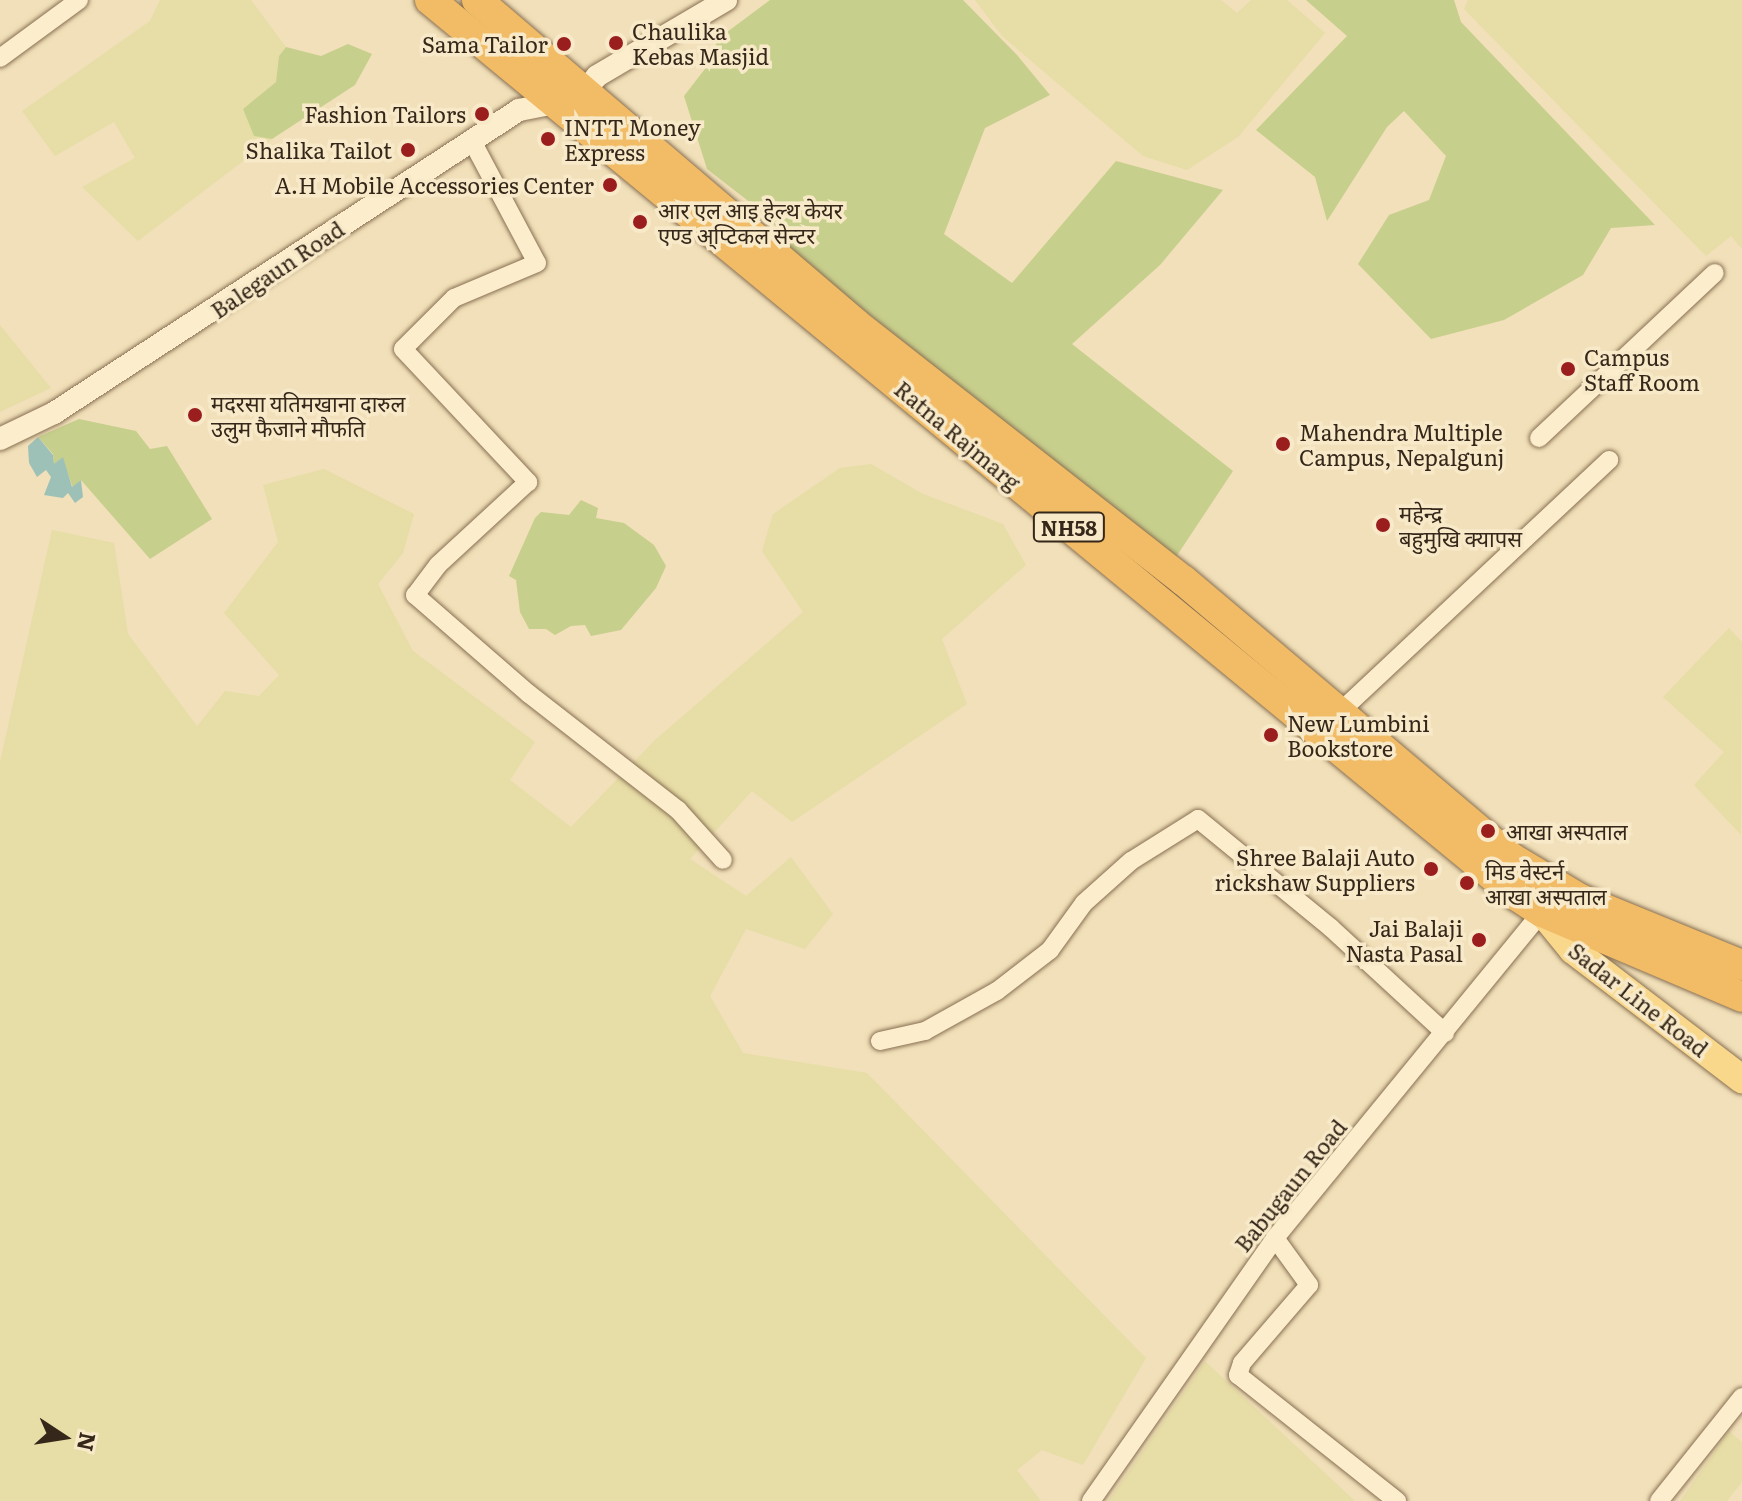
<!DOCTYPE html>
<meta charset="utf-8">
<style>
body{margin:0}
#map{position:relative;width:1742px;height:1501px;overflow:hidden;background:#f1e0b9;font-family:Literata,"Noto Sans Devanagari",serif}
div>[style]{position:absolute}
[style*='--x']{left:calc(var(--x)*1px);top:calc(var(--y)*1px);width:calc(var(--w)*1px);rotate:calc(var(--a)*1deg)}
.farmland>*{inset:0;background:#e7dda6}
.green>*{inset:0;background:#c7cf8c}
.water>*{inset:0;background:#9ec1b7}
.roads{filter:drop-shadow(0 0 2px #886f52) drop-shadow(0 0 2px #886f52)}
.minor>*{height:18px;margin:-9px;padding:0 9px;transform-origin:9px;border-radius:9px;background:#fceecc}
.tertiary>*{height:22px;margin:-11px;padding:0 11px;transform-origin:11px;border-radius:11px;background:#fceecc}
.primary>*{height:28px;margin:-14px;padding:0 14px;transform-origin:14px;border-radius:14px;background:#f9d88b}
.trunk>*{height:30px;margin:-15px;padding:0 15px;transform-origin:15px;border-radius:15px;background:#f2bc66}
.dots>*{width:22px;height:22px;translate:-50% -50%;box-sizing:border-box;border:4px solid #f8eac9;border-radius:50%}
span{translate:-50% -50%;white-space:nowrap;text-align:center;line-height:1.15;-webkit-text-stroke:7px #f8eac9;paint-order:stroke}
.shield-label span{padding:2px 6px;background:#f8eac9;border:2px solid;border-radius:6px;-webkit-text-stroke-width:0}
.shield-label{font-size:20px;color:#352719;font-weight:700}
.poi-label{font-size:22px;color:#352719}
.left{translate:0 -50%;text-align:left}
.right{translate:-100% -50%;text-align:right}
.street-label{font-size:22px;color:#352719}
.north{position:absolute;left:24px;top:1397px;width:80px;height:80px;-webkit-text-stroke:6px #f8eac9;paint-order:stroke;rotate:102deg;font-size:22px;font-weight:700;line-height:32px;text-align:center;color:#352719}
.north::after{content:'';display:block;margin:auto;width:28px;height:36px;background:#352719;clip-path:polygon(50% 0,100% 100%,50% 72%,0 100%)}
</style>
<div id="map">
<div class="farmland">
<i style="clip-path:polygon(160px 0,251px 0,286px 47px,279px 56px,276px 82px,243px 109px,254px 136px,272px 139px,138px 241px,82px 187px,135px 158px,114px 122px,55px 156px,22px 111px,150px 21px)"></i>
<i style="clip-path:polygon(975px 0,1221px 0,1237px 13px,1251px 0,1287px 0,1325px 33px,1238px 137px,1187px 170px,1143px 156px,1002px 36px)"></i>
<i style="clip-path:polygon(1468px 0,1742px 0,1742px 249px,1731px 236px,1706px 256px,1464px 9px)"></i>
<i style="clip-path:polygon(0 325px,51px 388px,0 412px)"></i>
<i style="clip-path:polygon(871px 464px,923px 494px,1003px 524px,1026px 565px,942px 639px,967px 704px,792px 822px,752px 791px,690px 859px,746px 896px,791px 857px,833px 914px,805px 949px,746px 929px,710px 996px,743px 1053px,867px 1073px,1146px 1358px,1083px 1465px,1042px 1450px,1017px 1470px,1041px 1501px,0 1501px,0 762px,52px 530px,114px 543px,128px 634px,197px 726px,225px 691px,259px 696px,279px 675px,224px 613px,278px 542px,263px 485px,324px 469px,414px 514px,403px 553px,378px 584px,413px 651px,535px 742px,510px 780px,571px 827px,655px 740px,803px 612px,762px 551px,773px 514px,840px 468px)"></i>
<i style="clip-path:polygon(1729px 628px,1742px 642px,1741px 835px,1694px 785px,1724px 752px,1663px 697px)"></i>
<i style="clip-path:polygon(1205px 1361px,1355px 1501px,1108px 1501px)"></i>
<i style="clip-path:polygon(1729px 1431px,1742px 1442px,1742px 1482px,1727px 1501px,1680px 1501px)"></i>
</div>
<div class="green">
<i style="clip-path:polygon(770px 0,963px 0,1017px 55px,1050px 95px,985px 128px,944px 234px,1012px 283px,1116px 161px,1223px 190px,1160px 265px,1072px 344px,1233px 471px,1174px 560px,794px 254px,769px 217px,707px 169px,684px 96px,708px 65px,719px 38px)"></i>
<i style="clip-path:polygon(1306px 0,1454px 0,1461px 22px,1655px 225px,1611px 228px,1583px 275px,1504px 320px,1431px 339px,1358px 264px,1389px 215px,1429px 200px,1446px 156px,1404px 111px,1387px 127px,1327px 221px,1315px 177px,1256px 130px,1347px 36px)"></i>
<i style="clip-path:polygon(348px 44px,372px 54px,355px 85px,272px 139px,254px 136px,243px 109px,276px 82px,279px 56px,286px 47px,321px 56px)"></i>
<i style="clip-path:polygon(79px 419px,136px 431px,150px 449px,167px 446px,212px 519px,150px 559px,81px 480px,73px 488px,62px 458px,54px 465px,53px 454px,38px 437px)"></i>
<i style="clip-path:polygon(581px 500px,598px 508px,596px 518px,624px 523px,654px 545px,666px 566px,656px 588px,621px 630px,591px 636px,585px 625px,571px 626px,555px 635px,546px 629px,529px 629px,520px 612px,516px 580px,509px 576px,535px 518px,541px 512px,569px 515px)"></i>
</div>
<div class="water">
<i style="clip-path:polygon(38px 437px,53px 455px,54px 464px,63px 457px,72px 487px,81px 480px,83px 497px,75px 503px,68px 493px,63px 498px,44px 495px,51px 477px,46px 470px,37px 477px,29px 463px,28px 446px)"></i>
</div>
<div class="roads">
<div class="minor">
<i style="--x:0;--y:58;--w:98;--a:-36.3"></i>
<i style="--x:471;--y:139;--w:140;--a:62"></i>
<i style="--x:537;--y:263;--w:90;--a:157.1"></i>
<i style="--x:454;--y:298;--w:72;--a:135"></i>
<i style="--x:403;--y:349;--w:183;--a:46.8"></i>
<i style="--x:528;--y:482;--w:122;--a:137.3"></i>
<i style="--x:438;--y:565;--w:38;--a:127"></i>
<i style="--x:415;--y:595;--w:151;--a:41"></i>
<i style="--x:529;--y:694;--w:189;--a:37.9"></i>
<i style="--x:678;--y:810;--w:67;--a:48"></i>
<i style="--x:1539;--y:438;--w:241;--a:-43.2"></i>
<i style="--x:1350;--y:718;--w:11;--a:-135"></i>
<i style="--x:1342;--y:710;--w:366;--a:-43.1"></i>
<i style="--x:880;--y:1041;--w:46;--a:-12.5"></i>
<i style="--x:925;--y:1031;--w:82;--a:-29.1"></i>
<i style="--x:997;--y:991;--w:67;--a:-37.7"></i>
<i style="--x:1050;--y:950;--w:58;--a:-54.1"></i>
<i style="--x:1084;--y:903;--w:63;--a:-41.8"></i>
<i style="--x:1131;--y:861;--w:79;--a:-32.1"></i>
<i style="--x:1198;--y:819;--w:172;--a:39.3"></i>
<i style="--x:1331;--y:928;--w:155;--a:42.6"></i>
<i style="--x:1275;--y:1238;--w:58;--a:54.1"></i>
<i style="--x:1309;--y:1285;--w:103;--a:130.7"></i>
<i style="--x:1242;--y:1363;--w:13;--a:108"></i>
<i style="--x:1238;--y:1375;--w:203;--a:38.4"></i>
<i style="--x:1091;--y:1501;--w:321;--a:-55"></i>
<i style="--x:1275;--y:1238;--w:421;--a:-50.7"></i>
<i style="--x:1659;--y:1501;--w:133;--a:-51.4"></i>
</div>
<div class="tertiary">
<i style="--x:585;--y:90;--w:18;--a:-49"></i>
<i style="--x:597;--y:76;--w:150;--a:-30.5"></i>
<i style="--x:0;--y:439;--w:60;--a:-25.7"></i>
<i style="--x:54;--y:413;--w:555;--a:-33.09"></i>
<i style="--x:519;--y:110;--w:36;--a:-11"></i>
</div>
<div class="primary">
<i style="--x:1542;--y:912;--w:49;--a:50.8"></i>
<i style="--x:1573;--y:950;--w:213;--a:37.4"></i>
</div>
<div class="trunk">
<i style="--x:430;--y:0;--w:1409;--a:39.5"></i>
<i style="--x:1517;--y:896;--w:30;--a:33"></i>
<i style="--x:1542;--y:912;--w:217;--a:23"></i>
<i style="--x:477;--y:0;--w:499;--a:40.5"></i>
<i style="--x:856;--y:324;--w:417;--a:38.1"></i>
<i style="--x:1184;--y:581;--w:431;--a:40.2"></i>
<i style="--x:1513;--y:859;--w:78;--a:30.8"></i>
<i style="--x:1580;--y:899;--w:175;--a:22.2"></i>
</div>
</div>
<div class="dots">
<i style="left:616px;top:43px;background:#9b1e1e"></i>
<i style="left:564px;top:44px;background:#9b1e1e"></i>
<i style="left:482px;top:114px;background:#9b1e1e"></i>
<i style="left:548px;top:139px;background:#9b1e1e"></i>
<i style="left:408px;top:150px;background:#9b1e1e"></i>
<i style="left:610px;top:185px;background:#9b1e1e"></i>
<i style="left:640px;top:222px;background:#9b1e1e"></i>
<i style="left:1568px;top:369px;background:#9b1e1e"></i>
<i style="left:195px;top:415px;background:#9b1e1e"></i>
<i style="left:1283px;top:444px;background:#9b1e1e"></i>
<i style="left:1383px;top:525px;background:#9b1e1e"></i>
<i style="left:1271px;top:735px;background:#9b1e1e"></i>
<i style="left:1488px;top:831px;background:#9b1e1e"></i>
<i style="left:1431px;top:869px;background:#9b1e1e"></i>
<i style="left:1467px;top:883px;background:#9b1e1e"></i>
<i style="left:1479px;top:940px;background:#9b1e1e"></i>
</div>
<div class="shield-label">
<span style="left:1069px;top:527px">NH58</span>
</div>
<div class="poi-label">
<span class="left" style="left:632px;top:43px">Chaulika<br>Kebas Masjid</span>
<span class="right" style="left:548px;top:44px">Sama Tailor</span>
<span class="right" style="left:466px;top:114px">Fashion Tailors</span>
<span class="left" style="left:564px;top:139px">INTT Money<br>Express</span>
<span class="right" style="left:392px;top:150px">Shalika Tailot</span>
<span class="right" style="left:594px;top:185px">A.H Mobile Accessories Center</span>
<span class="left" style="left:658px;top:222px">आर एल आइ हेल्थ केयर<br>एण्ड अ्प्टिकल सेन्टर</span>
<span class="left" style="left:1584px;top:369px">Campus<br>Staff Room</span>
<span class="left" style="left:211px;top:415px">मदरसा यतिमखाना दारुल<br>उलुम फैजाने माैफति</span>
<span class="left" style="left:1299px;top:444px">Mahendra Multiple<br>Campus, Nepalgunj</span>
<span class="left" style="left:1399px;top:525px">महेन्द्र<br>बहुमुखि क्यापस</span>
<span class="left" style="left:1287px;top:735px">New Lumbini<br>Bookstore</span>
<span class="left" style="left:1506px;top:831px">आखा अस्पताल</span>
<span class="right" style="left:1415px;top:869px">Shree Balaji Auto<br>rickshaw Suppliers</span>
<span class="left" style="left:1485px;top:883px">मिड वेस्टर्न<br>आखा अस्पताल</span>
<span class="right" style="left:1463px;top:940px">Jai Balaji<br>Nasta Pasal</span>
</div>
<div class="street-label">
<span style="left:277px;top:269px;rotate:-34deg">Balegaun Road</span>
<span style="left:958px;top:435px;rotate:40deg">Ratna Rajmarg</span>
<span style="left:1639px;top:999px;rotate:38deg">Sadar Line Road</span>
<span style="left:1290px;top:1185px;rotate:-51deg">Babugaun Road</span>
</div>
<div class="north">N</div>
</div>
